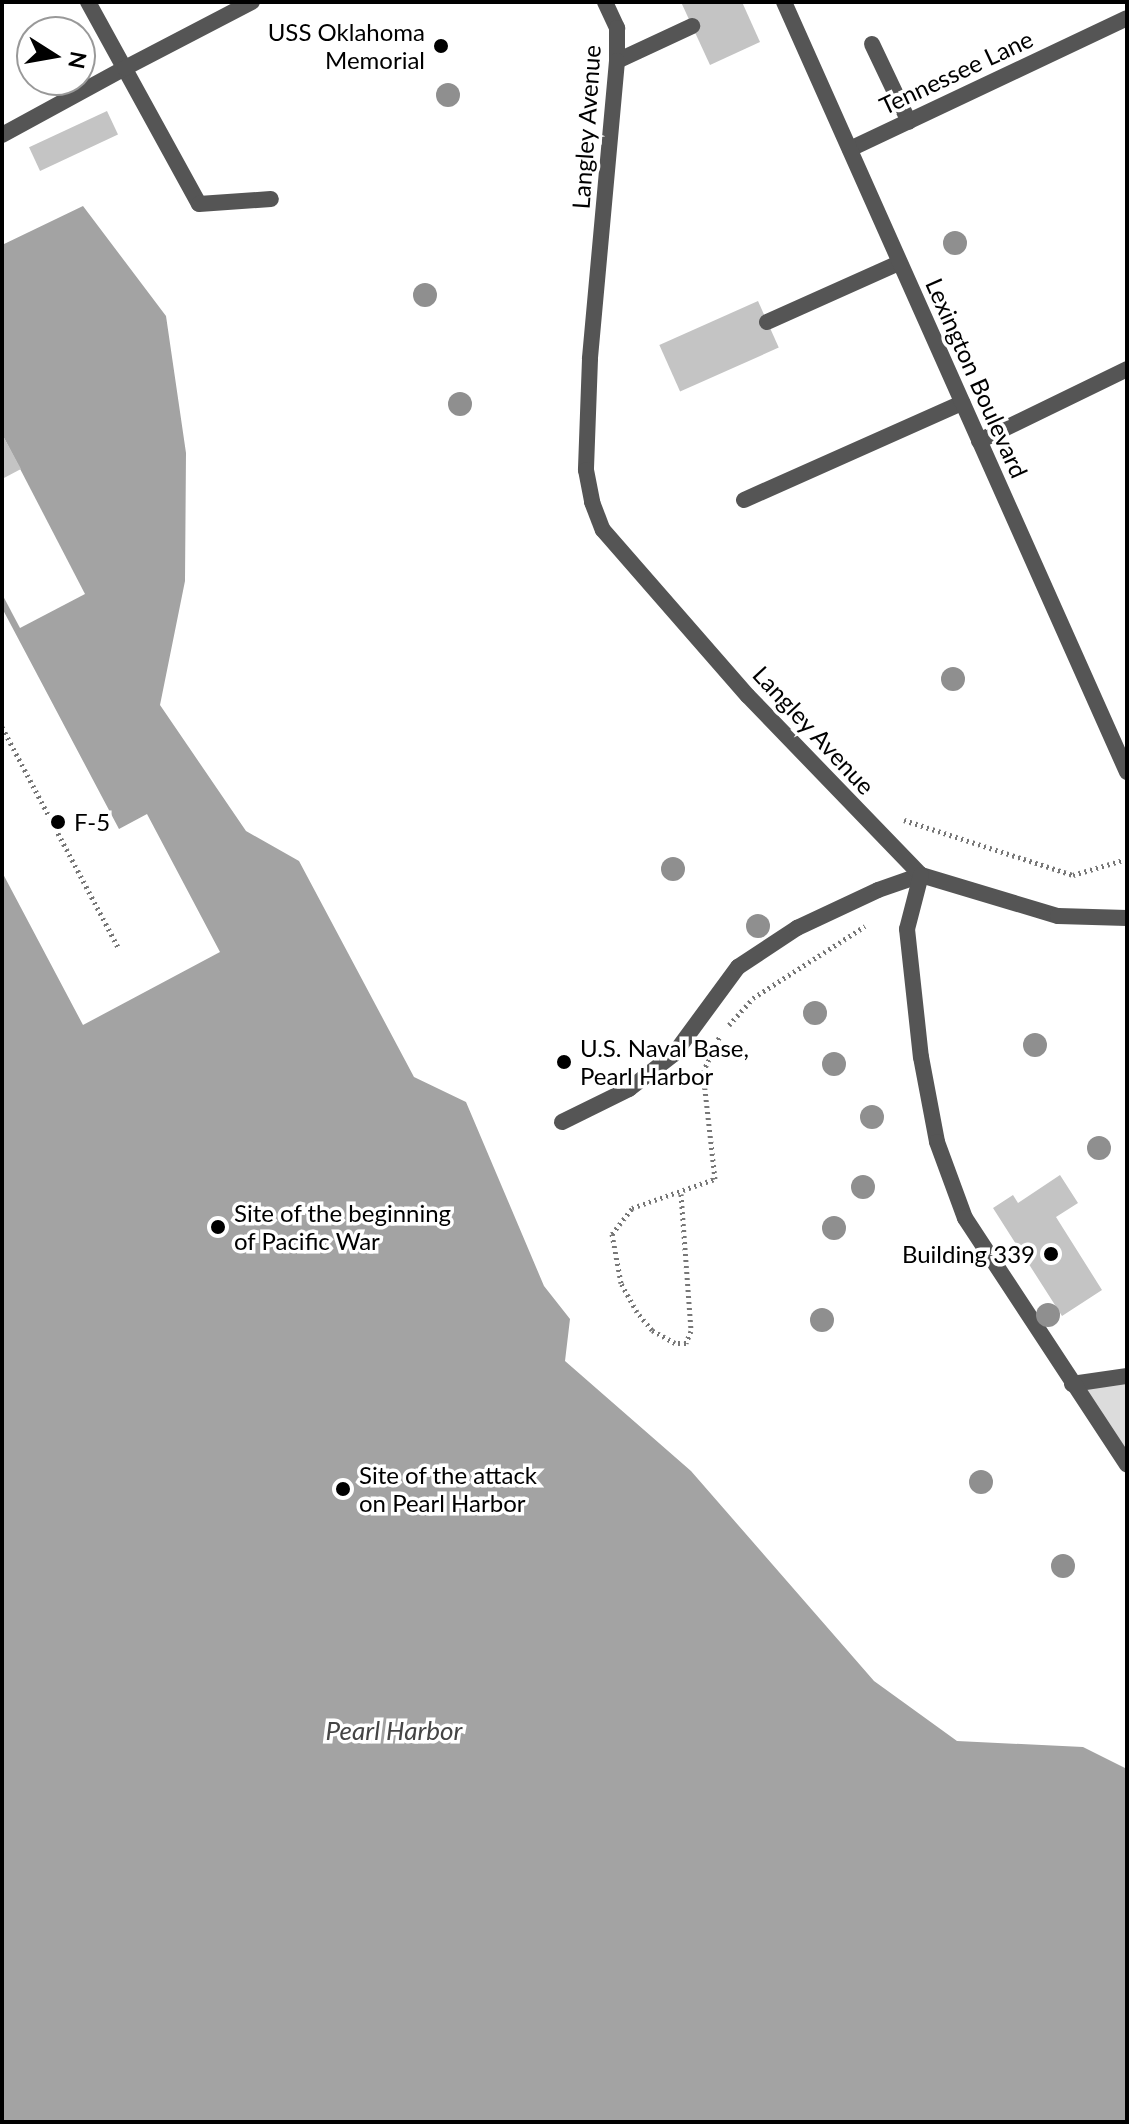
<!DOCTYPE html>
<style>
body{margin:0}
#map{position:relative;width:1129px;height:2124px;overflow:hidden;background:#fff;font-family:Lato,sans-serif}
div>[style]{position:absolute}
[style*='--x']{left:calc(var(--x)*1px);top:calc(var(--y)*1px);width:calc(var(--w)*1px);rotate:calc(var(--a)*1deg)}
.green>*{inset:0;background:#dcdcdc}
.water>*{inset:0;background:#a3a3a3}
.pier>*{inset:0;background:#fff}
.building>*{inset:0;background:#c4c4c4;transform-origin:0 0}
.path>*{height:5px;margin-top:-2.5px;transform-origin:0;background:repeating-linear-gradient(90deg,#777 0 2px,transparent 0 6px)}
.service>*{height:16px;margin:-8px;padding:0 8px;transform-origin:8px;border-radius:8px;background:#555}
.minor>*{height:16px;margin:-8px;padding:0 8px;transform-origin:8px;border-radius:8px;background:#555}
.trees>*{width:24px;height:24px;margin:-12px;border-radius:50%;background:#8f8f8f}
.dots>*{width:22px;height:22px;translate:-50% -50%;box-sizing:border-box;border:4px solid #fff;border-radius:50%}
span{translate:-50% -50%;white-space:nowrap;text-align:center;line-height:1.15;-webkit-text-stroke:7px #fff;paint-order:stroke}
.poi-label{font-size:24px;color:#000}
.right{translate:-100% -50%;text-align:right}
.left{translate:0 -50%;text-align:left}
.street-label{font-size:24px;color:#000}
.water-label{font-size:26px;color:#444;font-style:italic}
.frame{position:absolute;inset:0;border:4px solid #000;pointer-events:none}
.north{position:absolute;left:16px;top:16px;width:80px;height:80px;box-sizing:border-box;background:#fff;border:2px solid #999;border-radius:50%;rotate:101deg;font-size:22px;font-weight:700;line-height:32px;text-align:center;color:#000}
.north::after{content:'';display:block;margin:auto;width:28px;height:36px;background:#000;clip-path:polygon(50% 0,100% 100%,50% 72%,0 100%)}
</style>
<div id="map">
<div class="green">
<i style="clip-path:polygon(1127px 1376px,1127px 1465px,1072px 1384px)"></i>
</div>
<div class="water">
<i style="clip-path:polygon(83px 206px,166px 316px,186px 453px,185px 581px,160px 705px,246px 831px,299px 861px,414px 1077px,466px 1102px,544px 1286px,570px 1319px,565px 1361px,691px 1471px,874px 1681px,957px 1741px,1083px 1747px,1127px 1769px,1127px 2122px,2px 2122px,2px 245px)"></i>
</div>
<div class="pier">
<i style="clip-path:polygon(2px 434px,85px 594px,20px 628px,2px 594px)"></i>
<i style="clip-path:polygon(2px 608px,119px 829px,147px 814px,220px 952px,83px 1025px,2px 872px)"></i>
</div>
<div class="building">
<i style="clip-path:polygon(681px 2px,742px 2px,760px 42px,710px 65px)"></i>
<i style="left:107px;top:111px;width:26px;height:86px;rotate:65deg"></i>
<i style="left:758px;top:301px;width:51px;height:108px;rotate:66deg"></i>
<i style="clip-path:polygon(2px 434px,21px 469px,2px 479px)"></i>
<i style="clip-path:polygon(1060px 1175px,1078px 1203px,1056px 1217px,1102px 1290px,1062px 1316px,993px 1208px,1013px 1195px,1018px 1203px)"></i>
</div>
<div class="path">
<i style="--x:2;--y:727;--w:249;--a:62.2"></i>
<i style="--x:904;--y:820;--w:178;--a:18"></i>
<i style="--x:1073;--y:875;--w:52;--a:-16.7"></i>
<i style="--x:729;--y:1025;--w:36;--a:-48"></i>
<i style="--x:753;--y:998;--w:133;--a:-32.7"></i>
<i style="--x:681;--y:1194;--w:137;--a:85.8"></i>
<i style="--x:691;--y:1331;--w:13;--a:113"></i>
<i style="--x:686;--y:1343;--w:11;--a:180"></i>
<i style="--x:675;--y:1343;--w:26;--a:-151"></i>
<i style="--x:652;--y:1330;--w:23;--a:-130"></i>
<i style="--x:637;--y:1312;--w:33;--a:-119"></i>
<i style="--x:621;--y:1283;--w:50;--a:-100.4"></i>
<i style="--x:612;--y:1234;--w:33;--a:-52"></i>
<i style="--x:632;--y:1208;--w:88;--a:-19.3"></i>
<i style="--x:715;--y:1179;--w:108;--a:-96.4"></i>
<i style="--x:703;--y:1072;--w:40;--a:-65"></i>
</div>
<div class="service">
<i style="--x:88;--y:2;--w:230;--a:61.2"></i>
<i style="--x:199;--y:204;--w:72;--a:-4"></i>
<i style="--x:872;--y:44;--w:86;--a:64.6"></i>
<i style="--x:617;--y:61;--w:83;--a:-25"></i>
<i style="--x:2;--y:135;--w:140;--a:-28.6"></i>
<i style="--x:850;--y:149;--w:306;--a:-25.3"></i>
<i style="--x:767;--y:322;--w:145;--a:-24.1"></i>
<i style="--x:979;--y:441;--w:165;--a:-25.9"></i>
<i style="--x:744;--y:500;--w:239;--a:-24"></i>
<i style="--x:562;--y:1122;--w:75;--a:-26.2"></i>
<i style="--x:629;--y:1089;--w:57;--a:-37.9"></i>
<i style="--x:674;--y:1054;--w:108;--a:-53.7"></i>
<i style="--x:738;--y:967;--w:71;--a:-33.5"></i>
<i style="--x:797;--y:928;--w:89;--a:-25.1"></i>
<i style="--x:878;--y:890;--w:46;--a:-19.2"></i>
<i style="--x:921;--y:875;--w:143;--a:16.7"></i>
<i style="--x:1058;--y:916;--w:69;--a:1.7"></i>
<i style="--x:1072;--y:1384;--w:56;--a:-8.3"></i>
</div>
<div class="minor">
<i style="--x:605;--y:2;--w:29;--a:65"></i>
<i style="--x:617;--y:28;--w:33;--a:90"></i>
<i style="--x:617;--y:61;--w:299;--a:95.2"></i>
<i style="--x:590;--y:359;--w:111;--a:92.1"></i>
<i style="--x:586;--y:470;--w:33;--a:79"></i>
<i style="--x:592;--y:502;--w:30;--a:69"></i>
<i style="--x:603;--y:530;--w:220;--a:48.9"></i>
<i style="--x:748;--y:696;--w:249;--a:46"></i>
<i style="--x:921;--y:875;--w:56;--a:104.5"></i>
<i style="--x:907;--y:929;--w:129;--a:83.8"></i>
<i style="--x:921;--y:1057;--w:86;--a:79.3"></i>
<i style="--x:937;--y:1142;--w:81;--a:69.8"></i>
<i style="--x:965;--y:1218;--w:295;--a:56.7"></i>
<i style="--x:784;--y:2;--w:843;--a:65.99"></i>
<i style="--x:125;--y:68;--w:143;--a:-27.5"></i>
</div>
<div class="trees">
<i style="left:448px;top:95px"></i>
<i style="left:955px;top:243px"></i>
<i style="left:425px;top:295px"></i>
<i style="left:460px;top:404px"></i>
<i style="left:953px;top:679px"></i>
<i style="left:673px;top:869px"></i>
<i style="left:758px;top:926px"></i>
<i style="left:815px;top:1013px"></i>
<i style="left:1035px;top:1045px"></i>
<i style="left:834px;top:1064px"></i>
<i style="left:872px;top:1117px"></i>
<i style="left:1099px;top:1148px"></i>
<i style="left:863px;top:1187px"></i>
<i style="left:834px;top:1228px"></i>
<i style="left:1048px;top:1315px"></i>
<i style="left:822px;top:1320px"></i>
<i style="left:981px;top:1482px"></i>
<i style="left:1063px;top:1566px"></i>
</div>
<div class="dots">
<i style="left:441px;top:46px;background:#000"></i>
<i style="left:58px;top:822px;background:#000"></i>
<i style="left:564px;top:1062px;background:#000"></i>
<i style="left:218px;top:1227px;background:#000"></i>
<i style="left:1051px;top:1254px;background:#000"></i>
<i style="left:343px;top:1489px;background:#000"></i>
</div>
<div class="poi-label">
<span class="right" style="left:425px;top:46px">USS Oklahoma<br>Memorial</span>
<span class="left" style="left:74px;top:822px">F-5</span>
<span class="left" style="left:580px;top:1062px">U.S. Naval Base,<br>Pearl Harbor</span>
<span class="left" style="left:234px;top:1227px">Site of the beginning<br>of Pacific War</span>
<span class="right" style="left:1035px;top:1254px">Building 339</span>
<span class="left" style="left:359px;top:1489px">Site of the attack<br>on Pearl Harbor</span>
</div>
<div class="street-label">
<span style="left:956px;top:72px;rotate:-25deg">Tennessee Lane</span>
<span style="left:586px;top:127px;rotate:-86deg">Langley Avenue</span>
<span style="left:977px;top:378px;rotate:66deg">Lexington Boulevard</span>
<span style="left:814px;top:730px;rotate:47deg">Langley Avenue</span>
</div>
<div class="water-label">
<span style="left:394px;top:1731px">Pearl Harbor</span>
</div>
<div class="frame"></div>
<div class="north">N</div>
</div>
